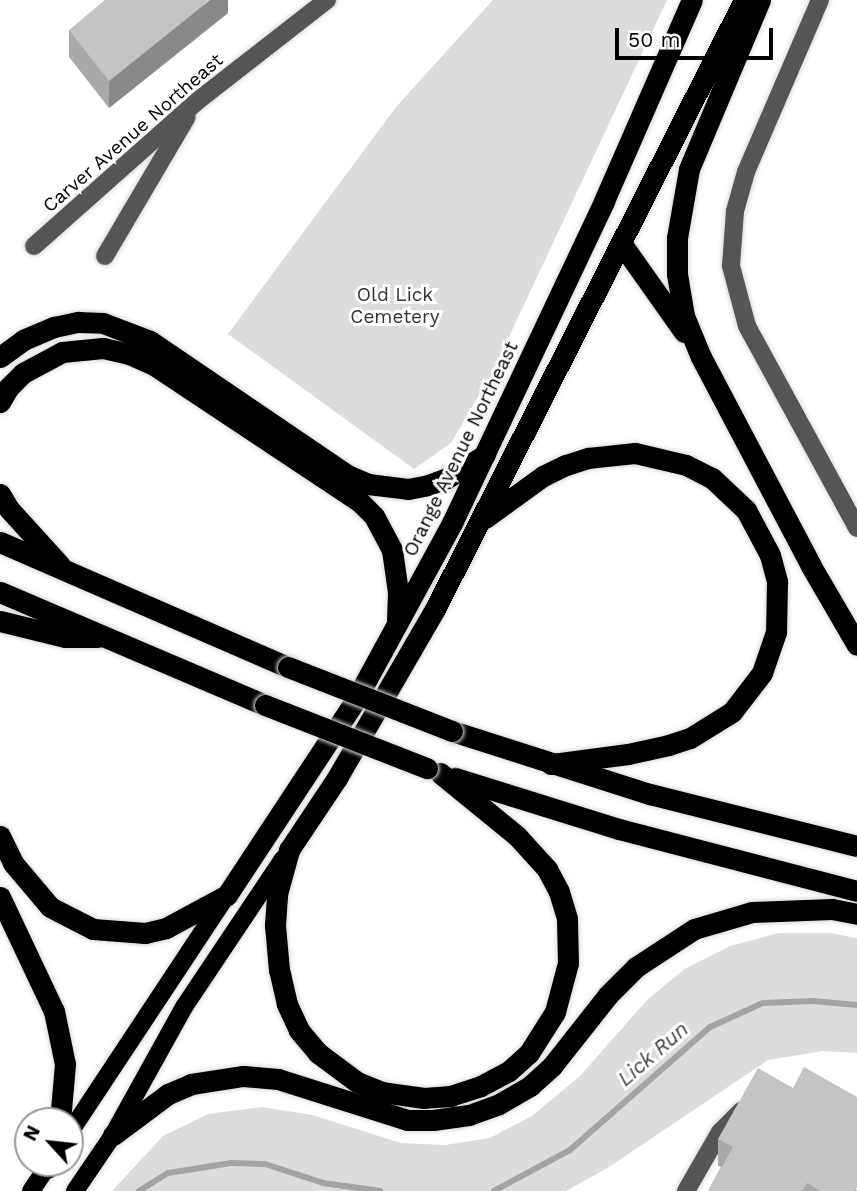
<!DOCTYPE html>
<style>
body{margin:0}
#map{position:relative;width:857px;height:1191px;overflow:hidden;background:#fff;font-family:"Work Sans",sans-serif}
div>[style]{position:absolute}
[style*='--x']{left:calc(var(--x)*1px);top:calc(var(--y)*1px);width:calc(var(--w)*1px);rotate:calc(var(--a)*1deg)}
.green>*{inset:0;background:#dcdcdc}
.stream>*{height:6px;margin:-3px;padding:0 3px;transform-origin:3px;border-radius:3px;background:#a3a3a3}
.roads{filter:drop-shadow(0 0 2px #dbdbdb) drop-shadow(0 0 2px #dbdbdb)}
.minor>*{height:18px;margin:-9px;padding:0 9px;transform-origin:9px;border-radius:9px;background:#555}
.major>*{height:18px;margin:-9px;padding:0 9px;transform-origin:9px;border-radius:9px;background:#000}
.highway>*{height:21px;margin:-10.5px;padding:0 10.5px;transform-origin:10.5px;border-radius:10.5px;background:#000}
.bridges{filter:drop-shadow(0 0 2px #dbdbdb) drop-shadow(0 0 2px #dbdbdb)}
.highway-bridge>*{height:21px;margin:-10.5px;padding:0 10.5px;transform-origin:10.5px;border-radius:10.5px;background:#000}
.wall>*{inset:0;background:#a9a9a9}
.shaded-wall>*{inset:0;background:#898989}
.building>*{inset:0;background:#c4c4c4}
span{translate:-50% -50%;white-space:nowrap;text-align:center;line-height:1.15;-webkit-text-stroke:6px #fff;paint-order:stroke}
.street-label{font-size:19px;color:#000}
.park-label{font-size:19px;color:#333}
.water-label{font-size:21px;color:#444;font-style:italic}
.north{position:absolute;left:14px;top:1107px;width:70px;height:70px;box-sizing:border-box;background:#fff;border:2px solid #999;border-radius:50%;rotate:297deg;font-size:19px;font-weight:700;line-height:28px;text-align:center;color:#000}
.north::after{content:'';display:block;margin:auto;width:24px;height:32px;background:#000;clip-path:polygon(50% 0,100% 100%,50% 72%,0 100%)}
.scale{position:absolute;left:615px;top:28px;width:158px;height:32px;box-sizing:border-box;border:4px solid #000;border-top:0;padding-left:9px;font-size:21px;line-height:24px;white-space:nowrap;color:#000;-webkit-text-stroke:5px #fff;paint-order:stroke}
</style>
<div id="map">
<div class="green">
<i style="clip-path:polygon(493px 0,667px 0,492px 373px,451px 443px,414px 469px,228px 334px,396px 107px)"></i>
<i style="clip-path:polygon(779px 933px,830px 933px,857px 938px,857px 1053px,823px 1051px,768px 1060px,609px 1167px,566px 1191px,112px 1191px,163px 1136px,208px 1114px,262px 1107px,312px 1115px,401px 1143px,445px 1145px,490px 1138px,532px 1116px,580px 1076px,648px 999px,686px 968px,730px 946px)"></i>
</div>
<div class="stream">
<i style="--x:139;--y:1191;--w:34;--a:-32"></i>
<i style="--x:168;--y:1173;--w:64;--a:-9"></i>
<i style="--x:231;--y:1163;--w:34;--a:2"></i>
<i style="--x:265;--y:1164;--w:61;--a:18.1"></i>
<i style="--x:323;--y:1183;--w:58;--a:8"></i>
<i style="--x:494;--y:1191;--w:86;--a:-28.3"></i>
<i style="--x:570;--y:1150;--w:186;--a:-41.3"></i>
<i style="--x:710;--y:1027;--w:58;--a:-24.4"></i>
<i style="--x:763;--y:1003;--w:50;--a:-2.3"></i>
<i style="--x:813;--y:1001;--w:44;--a:5.2"></i>
</div>
<div class="roads">
<div class="minor">
<i style="--x:820;--y:0;--w:187;--a:113.3"></i>
<i style="--x:746;--y:172;--w:41;--a:105.8"></i>
<i style="--x:735;--y:211;--w:55;--a:94.2"></i>
<i style="--x:731;--y:266;--w:62;--a:75.1"></i>
<i style="--x:747;--y:326;--w:230;--a:61.4"></i>
<i style="--x:34;--y:246;--w:217;--a:-41.6"></i>
<i style="--x:196;--y:102;--w:166;--a:-37.9"></i>
<i style="--x:105;--y:256;--w:161;--a:-59.5"></i>
<i style="--x:686;--y:1191;--w:68;--a:-60"></i>
<i style="--x:720;--y:1132;--w:30;--a:-45"></i>
</div>
<div class="major">
<i style="--x:70;--y:1132;--w:284;--a:-56.5"></i>
<i style="--x:31;--y:1191;--w:34;--a:-56"></i>
<i style="--x:75;--y:1191;--w:68;--a:-55.8"></i>
<i style="--x:113;--y:1135;--w:146;--a:-61"></i>
<i style="--x:184;--y:1007;--w:178;--a:-56.2"></i>
</div>
<div class="highway">
<i style="--x:760;--y:0;--w:183;--a:112.8"></i>
<i style="--x:689;--y:169;--w:70;--a:99.9"></i>
<i style="--x:677;--y:238;--w:36;--a:90"></i>
<i style="--x:677;--y:274;--w:43;--a:80.5"></i>
<i style="--x:684;--y:316;--w:44;--a:67.5"></i>
<i style="--x:701;--y:357;--w:236;--a:62.2"></i>
<i style="--x:811;--y:566;--w:91;--a:59.8"></i>
<i style="--x:621;--y:243;--w:109;--a:54.7"></i>
<i style="--x:0;--y:357;--w:29;--a:-36"></i>
<i style="--x:23;--y:340;--w:34;--a:-23"></i>
<i style="--x:54;--y:327;--w:25;--a:-12"></i>
<i style="--x:78;--y:322;--w:25;--a:2"></i>
<i style="--x:103;--y:323;--w:50;--a:21"></i>
<i style="--x:150;--y:341;--w:238;--a:34.2"></i>
<i style="--x:347;--y:475;--w:23;--a:23"></i>
<i style="--x:368;--y:484;--w:40;--a:7.1"></i>
<i style="--x:408;--y:489;--w:20;--a:-11"></i>
<i style="--x:428;--y:485;--w:20;--a:-20"></i>
<i style="--x:447;--y:478;--w:44;--a:-31.2"></i>
<i style="--x:0;--y:402;--w:16;--a:-60"></i>
<i style="--x:8;--y:388;--w:21;--a:-45"></i>
<i style="--x:23;--y:373;--w:44;--a:-28.3"></i>
<i style="--x:62;--y:352;--w:41;--a:-5.6"></i>
<i style="--x:103;--y:348;--w:27;--a:13"></i>
<i style="--x:129;--y:354;--w:27;--a:24"></i>
<i style="--x:154;--y:365;--w:246;--a:33.6"></i>
<i style="--x:359;--y:501;--w:21;--a:45"></i>
<i style="--x:374;--y:516;--w:38;--a:62"></i>
<i style="--x:392;--y:550;--w:42;--a:81.9"></i>
<i style="--x:398;--y:592;--w:29;--a:92"></i>
<i style="--x:0;--y:494;--w:17;--a:59"></i>
<i style="--x:9;--y:509;--w:76;--a:47.7"></i>
<i style="--x:485;--y:518;--w:72;--a:-35.9"></i>
<i style="--x:543;--y:476;--w:25;--a:-26"></i>
<i style="--x:566;--y:465;--w:23;--a:-18"></i>
<i style="--x:588;--y:458;--w:47;--a:-6.1"></i>
<i style="--x:635;--y:453;--w:52;--a:13.2"></i>
<i style="--x:686;--y:465;--w:29;--a:27"></i>
<i style="--x:712;--y:478;--w:47;--a:43.3"></i>
<i style="--x:746;--y:510;--w:51;--a:61.9"></i>
<i style="--x:770;--y:555;--w:28;--a:75"></i>
<i style="--x:777;--y:582;--w:50;--a:91.1"></i>
<i style="--x:776;--y:632;--w:43;--a:108.9"></i>
<i style="--x:762;--y:673;--w:49;--a:127.6"></i>
<i style="--x:732;--y:712;--w:49;--a:148.2"></i>
<i style="--x:690;--y:738;--w:22;--a:162"></i>
<i style="--x:669;--y:745;--w:42;--a:167.6"></i>
<i style="--x:628;--y:754;--w:78;--a:172.6"></i>
<i style="--x:0;--y:542;--w:314;--a:23.5"></i>
<i style="--x:0;--y:592;--w:288;--a:23.1"></i>
<i style="--x:0;--y:621;--w:67;--a:13.8"></i>
<i style="--x:65;--y:637;--w:33;--a:0"></i>
<i style="--x:452;--y:731;--w:208;--a:17.7"></i>
<i style="--x:650;--y:794;--w:213;--a:14.1"></i>
<i style="--x:440;--y:773;--w:99;--a:39.3"></i>
<i style="--x:517;--y:836;--w:45;--a:47.7"></i>
<i style="--x:547;--y:869;--w:26;--a:62"></i>
<i style="--x:559;--y:892;--w:28;--a:73"></i>
<i style="--x:567;--y:919;--w:44;--a:88.7"></i>
<i style="--x:568;--y:963;--w:51;--a:104.9"></i>
<i style="--x:555;--y:1012;--w:49;--a:122.4"></i>
<i style="--x:529;--y:1053;--w:27;--a:138"></i>
<i style="--x:509;--y:1071;--w:32;--a:152"></i>
<i style="--x:481;--y:1086;--w:32;--a:162"></i>
<i style="--x:451;--y:1096;--w:27;--a:176"></i>
<i style="--x:424;--y:1098;--w:42;--a:-171.9"></i>
<i style="--x:382;--y:1092;--w:27;--a:-158"></i>
<i style="--x:357;--y:1082;--w:49;--a:-143.4"></i>
<i style="--x:318;--y:1053;--w:30;--a:-130"></i>
<i style="--x:299;--y:1030;--w:29;--a:-115"></i>
<i style="--x:287;--y:1004;--w:35;--a:-103"></i>
<i style="--x:279;--y:970;--w:45;--a:-95.1"></i>
<i style="--x:275;--y:925;--w:31;--a:-86"></i>
<i style="--x:277;--y:894;--w:46;--a:-74.7"></i>
<i style="--x:289;--y:850;--w:87;--a:-56.3"></i>
<i style="--x:337;--y:778;--w:195;--a:-59.9"></i>
<i style="--x:435;--y:609;--w:683;--a:-63.1"></i>
<i style="--x:455;--y:778;--w:172;--a:17.3"></i>
<i style="--x:619;--y:829;--w:246;--a:14.6"></i>
<i style="--x:0;--y:836;--w:30;--a:64"></i>
<i style="--x:13;--y:863;--w:57;--a:49.9"></i>
<i style="--x:50;--y:907;--w:48;--a:27.1"></i>
<i style="--x:93;--y:929;--w:52;--a:4.4"></i>
<i style="--x:145;--y:933;--w:22;--a:-13"></i>
<i style="--x:166;--y:928;--w:69;--a:-28.4"></i>
<i style="--x:227;--y:895;--w:232;--a:-56.6"></i>
<i style="--x:355;--y:701;--w:203;--a:-61.4"></i>
<i style="--x:452;--y:523;--w:356;--a:-64.7"></i>
<i style="--x:604;--y:201;--w:219;--a:-66.4"></i>
<i style="--x:0;--y:897;--w:126;--a:64.7"></i>
<i style="--x:54;--y:1011;--w:54;--a:78.3"></i>
<i style="--x:65;--y:1064;--w:57;--a:95"></i>
<i style="--x:113;--y:1135;--w:69;--a:-36.7"></i>
<i style="--x:168;--y:1094;--w:25;--a:-23"></i>
<i style="--x:191;--y:1084;--w:53;--a:-8.7"></i>
<i style="--x:243;--y:1076;--w:35;--a:5"></i>
<i style="--x:278;--y:1079;--w:135;--a:17.6"></i>
<i style="--x:407;--y:1120;--w:26;--a:0"></i>
<i style="--x:433;--y:1120;--w:36;--a:-8"></i>
<i style="--x:469;--y:1115;--w:32;--a:-20"></i>
<i style="--x:499;--y:1104;--w:36;--a:-30"></i>
<i style="--x:530;--y:1086;--w:30;--a:-42"></i>
<i style="--x:552;--y:1066;--w:90;--a:-51.7"></i>
<i style="--x:608;--y:995;--w:40;--a:-45"></i>
<i style="--x:636;--y:967;--w:69;--a:-33.2"></i>
<i style="--x:694;--y:929;--w:60;--a:-16.3"></i>
<i style="--x:752;--y:912;--w:80;--a:-2.1"></i>
<i style="--x:832;--y:909;--w:25;--a:11"></i>
<i style="--x:47;--y:1168;--w:5;--a:-79"></i>
</div>
</div>
<div class="bridges">
<div class="highway-bridge">
<i style="--x:288;--y:667;--w:176;--a:21.3"></i>
<i style="--x:265;--y:705;--w:174;--a:21.3"></i>
</div>
</div>
<div class="wall">
<i style="clip-path:polygon(228px 0,228px 13px,109px 108px,69px 57px,69px 30px)"></i>
<i style="clip-path:polygon(793px 1088px,857px 1191px,708px 1191px,721px 1167px,718px 1166px,718px 1139px)"></i>
</div>
<div class="shaded-wall">
<i style="clip-path:polygon(210px 0,228px 0,228px 13px,109px 108px,109px 81px)"></i>
</div>
<div class="building">
<i style="clip-path:polygon(105px 0,210px 0,109px 81px,69px 30px)"></i>
<i style="clip-path:polygon(804px 1067px,857px 1097px,857px 1187px,855px 1191px,821px 1191px,807px 1183px,802px 1191px,708px 1191px,733px 1147px,718px 1139px,758px 1068px,793px 1088px)"></i>
</div>
<div class="street-label">
<span style="left:133px;top:133px;rotate:-41deg">Carver Avenue Northeast</span>
<span style="left:461px;top:449px;rotate:-64deg">Orange Avenue Northeast</span>
</div>
<div class="park-label">
<span style="left:395px;top:306px">Old Lick<br>Cemetery</span>
</div>
<div class="water-label">
<span style="left:653px;top:1054px;rotate:-41deg">Lick Run</span>
</div>
<div class="north">N</div>
<div class="scale">50 m</div>
</div>
